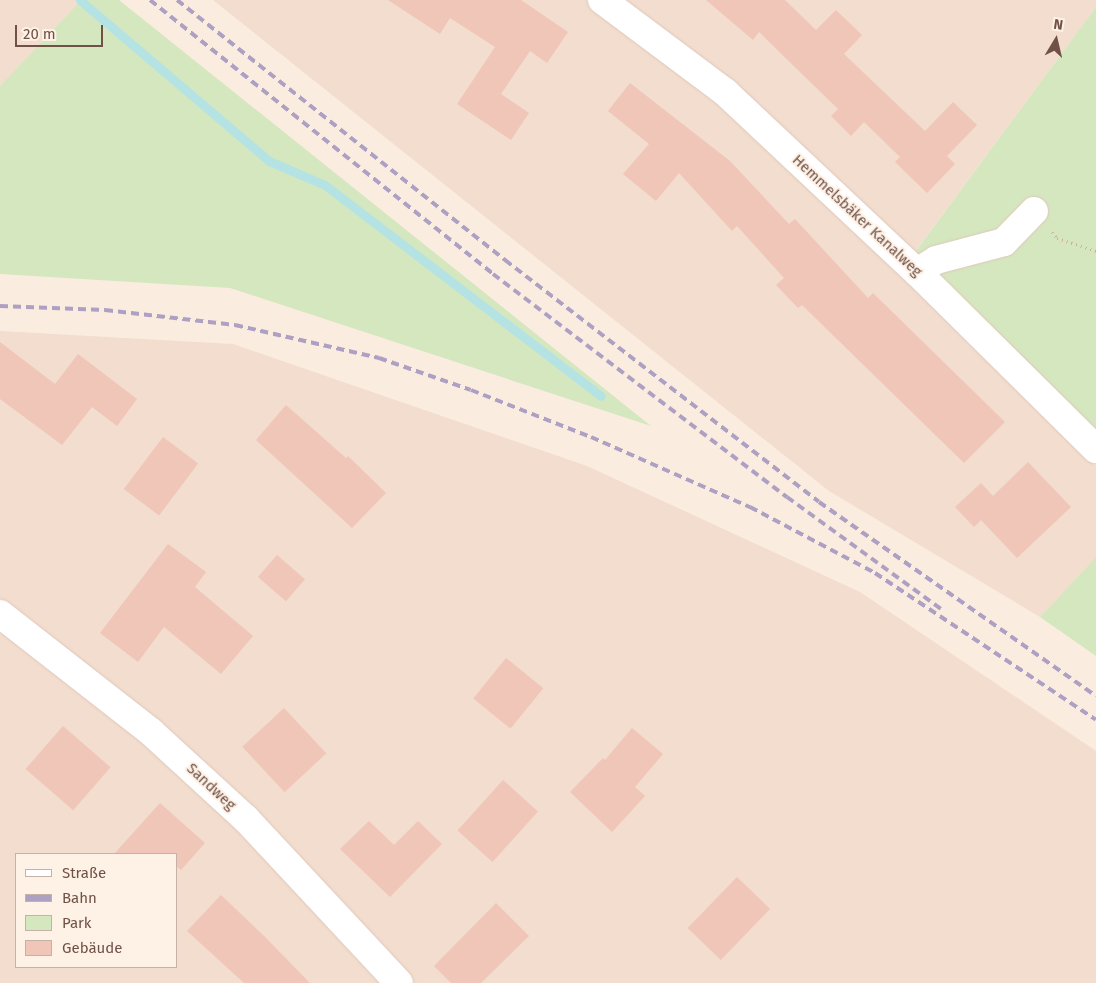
<!DOCTYPE html>
<meta charset="utf-8">
<style>
body{margin:0}
#map{position:relative;width:1096px;height:983px;overflow:hidden;background:#fbece0;font-family:"Fira Sans",sans-serif}
div>[style]{position:absolute}
[style*='--x']{left:calc(var(--x)*1px);top:calc(var(--y)*1px);width:calc(var(--w)*1px);rotate:calc(var(--a)*1deg)}
.residential>*{inset:0;background:#f2ddce}
.green>*{inset:0;background:#d5e7bf}
.stream>*{height:9px;margin:-4.5px;padding:0 4.5px;transform-origin:4.5px;border-radius:4.5px;background:#b5e3e3}
.building>*{inset:0;background:#efc6b8;transform-origin:0 0}
.path>*{height:3px;margin-top:-1.5px;transform-origin:0;background:repeating-linear-gradient(90deg,#d3aa9c 0 1px,transparent 0 5px)}
.roads{filter:drop-shadow(0 0 1px #dec8bc) drop-shadow(0 0 1px #dec8bc)}
.minor>*{height:28px;margin:-14px;padding:0 14px;transform-origin:14px;border-radius:14px;background:#fff}
.rail>*{height:4px;margin-top:-2px;transform-origin:0;background:repeating-linear-gradient(90deg,#aea0c3 0 8px,transparent 0 13px)}
span{translate:-50% -50%;white-space:nowrap;text-align:center;line-height:1.15;-webkit-text-stroke:4px #fef1e5;paint-order:stroke}
.street-label{font-size:15px;color:#705148}
.legend{position:absolute;left:15px;top:853px;width:162px;height:115px;box-sizing:border-box;background:#fef1e5;border:1px solid #c5b1a6;margin:0;padding:6px 9px;list-style:none;font-size:15px;color:#705148}
.legend li{display:flex;align-items:center;gap:10px;height:25px}
.legend b{width:25px;border:1px solid #c5b1a6}
.north{position:absolute;left:1031px;top:15px;width:50px;height:50px;-webkit-text-stroke:4px #fef1e5;paint-order:stroke;rotate:9deg;font-size:14px;font-weight:700;line-height:20px;text-align:center;color:#705148}
.north::after{content:'';display:block;margin:auto;width:18px;height:22px;background:#705148;clip-path:polygon(50% 0,100% 100%,50% 72%,0 100%)}
.scale{position:absolute;left:15px;top:25px;width:88px;height:22px;box-sizing:border-box;border:2px solid #705148;border-top:0;padding-left:6px;font-size:15px;line-height:18px;white-space:nowrap;color:#705148;-webkit-text-stroke:4px #fef1e5;paint-order:stroke}
</style>
<div id="map">
<div class="residential">
<i style="clip-path:polygon(0 0,81px 0,0 86px)"></i>
<i style="clip-path:polygon(213px 0,1096px 0,1096px 7px,899px 273px,1096px 466px,1096px 557px,1040px 617px,829px 491px)"></i>
<i style="clip-path:polygon(evenodd,0 331px,233px 344px,587px 466px,860px 592px,1096px 751px,1096px 983px,0 983px,0 331px,16px 854px,176px 854px,176px 967px,16px 967px,16px 854px)"></i>
</div>
<div class="green">
<i style="clip-path:polygon(81px 0,119px 0,651px 426px,230px 288px,0 274px,0 86px)"></i>
<i style="clip-path:polygon(1096px 7px,1096px 430px,915px 252px)"></i>
<i style="clip-path:polygon(1096px 557px,1096px 656px,1040px 617px)"></i>
</div>
<div class="stream">
<i style="--x:80;--y:0;--w:248;--a:40.4"></i>
<i style="--x:269;--y:161;--w:61;--a:23.2"></i>
<i style="--x:325;--y:185;--w:347;--a:37.4"></i>
</div>
<div class="building">
<i style="clip-path:polygon(388px 0,521px 0,568px 32px,547px 63px,530px 51px,501px 94px,529px 113px,511px 140px,457px 104px,495px 47px,450px 18px,440px 34px)"></i>
<i style="clip-path:polygon(706px 0,785px 0,816px 30px,836px 10px,862px 35px,844px 54px,925px 131px,953px 102px,977px 125px,947px 156px,955px 164px,927px 193px,895px 162px,900px 157px,864px 122px,851px 136px,831px 116px,838px 109px,759px 32px,753px 40px)"></i>
<i style="clip-path:polygon(630px 83px,730px 161px,789px 224px,795px 219px,868px 298px,873px 293px,1005px 422px,964px 463px,802px 305px,798px 308px,776px 285px,784px 278px,737px 226px,732px 231px,679px 173px,656px 201px,623px 174px,649px 144px,608px 111px)"></i>
<i style="clip-path:polygon(0 342px,55px 384px,78px 354px,137px 399px,117px 426px,92px 407px,62px 445px,0 399px)"></i>
<i style="clip-path:polygon(286px 405px,346px 458px,348px 456px,386px 493px,352px 528px,256px 440px)"></i>
<i style="left:163px;top:437px;width:44px;height:65px;rotate:37deg"></i>
<i style="clip-path:polygon(1028px 462px,1071px 507px,1017px 558px,981px 520px,974px 527px,955px 507px,981px 483px,993px 496px)"></i>
<i style="clip-path:polygon(168px 544px,206px 572px,195px 587px,253px 636px,221px 674px,164px 627px,138px 662px,100px 633px)"></i>
<i style="left:277px;top:555px;width:37px;height:29px;rotate:41deg"></i>
<i style="left:506px;top:658px;width:48px;height:52px;rotate:39deg"></i>
<i style="left:284px;top:708px;width:62px;height:57px;rotate:47deg"></i>
<i style="left:63px;top:726px;width:63px;height:57px;rotate:41deg"></i>
<i style="clip-path:polygon(632px 728px,663px 754px,635px 787px,645px 796px,612px 832px,570px 792px,603px 758px,605px 760px)"></i>
<i style="left:503px;top:780px;width:47px;height:68px;rotate:42deg"></i>
<i style="clip-path:polygon(160px 803px,205px 843px,181px 870px,176px 866px,176px 854px,114px 854px)"></i>
<i style="clip-path:polygon(369px 821px,394px 845px,418px 821px,442px 844px,390px 897px,340px 849px)"></i>
<i style="left:737px;top:877px;width:46px;height:71px;rotate:44deg"></i>
<i style="clip-path:polygon(221px 895px,264px 936px,310px 983px,244px 983px,187px 931px)"></i>
<i style="clip-path:polygon(496px 903px,529px 936px,481px 983px,451px 983px,434px 966px)"></i>
</div>
<div class="path">
<i style="--x:1052;--y:232;--w:8;--a:50"></i>
<i style="--x:1057;--y:238;--w:41;--a:18.4"></i>
</div>
<div class="roads">
<div class="minor">
<i style="--x:602;--y:0;--w:154;--a:36.8"></i>
<i style="--x:725;--y:92;--w:263;--a:43.2"></i>
<i style="--x:917;--y:272;--w:252;--a:44.7"></i>
<i style="--x:917;--y:272;--w:22;--a:-32"></i>
<i style="--x:936;--y:260;--w:70;--a:-14.8"></i>
<i style="--x:1004;--y:242;--w:43;--a:-45.9"></i>
<i style="--x:0;--y:614;--w:192;--a:38"></i>
<i style="--x:151;--y:732;--w:129;--a:42.5"></i>
<i style="--x:246;--y:819;--w:224;--a:47"></i>
</div>
</div>
<div class="rail">
<i style="--x:150;--y:0;--w:439;--a:38.6"></i>
<i style="--x:493;--y:274;--w:369;--a:37.2"></i>
<i style="--x:787;--y:497;--w:194;--a:36"></i>
<i style="--x:177;--y:0;--w:419;--a:38.4"></i>
<i style="--x:505;--y:260;--w:396;--a:37.6"></i>
<i style="--x:819;--y:502;--w:338;--a:35"></i>
<i style="--x:0;--y:306;--w:105;--a:2.2"></i>
<i style="--x:105;--y:310;--w:131;--a:6.6"></i>
<i style="--x:235;--y:325;--w:148;--a:12.9"></i>
<i style="--x:379;--y:358;--w:97;--a:19.2"></i>
<i style="--x:471;--y:390;--w:129;--a:21.4"></i>
<i style="--x:591;--y:437;--w:174;--a:23.8"></i>
<i style="--x:750;--y:507;--w:141;--a:27.8"></i>
<i style="--x:875;--y:573;--w:265;--a:33.6"></i>
</div>
<div class="street-label">
<span style="left:857px;top:216px;rotate:43deg">Hemmelsbäker Kanalweg</span>
<span style="left:211px;top:787px;rotate:43deg">Sandweg</span>
</div>
<ul class="legend">
<li><b style="height:6px;background:#fff"></b>Straße</li>
<li><b style="height:6px;background:#aea0c3"></b>Bahn</li>
<li><b style="height:14px;background:#d5e7bf"></b>Park</li>
<li><b style="height:14px;background:#efc6b8"></b>Gebäude</li>
</ul>
<div class="north">N</div>
<div class="scale">20 m</div>
</div>
